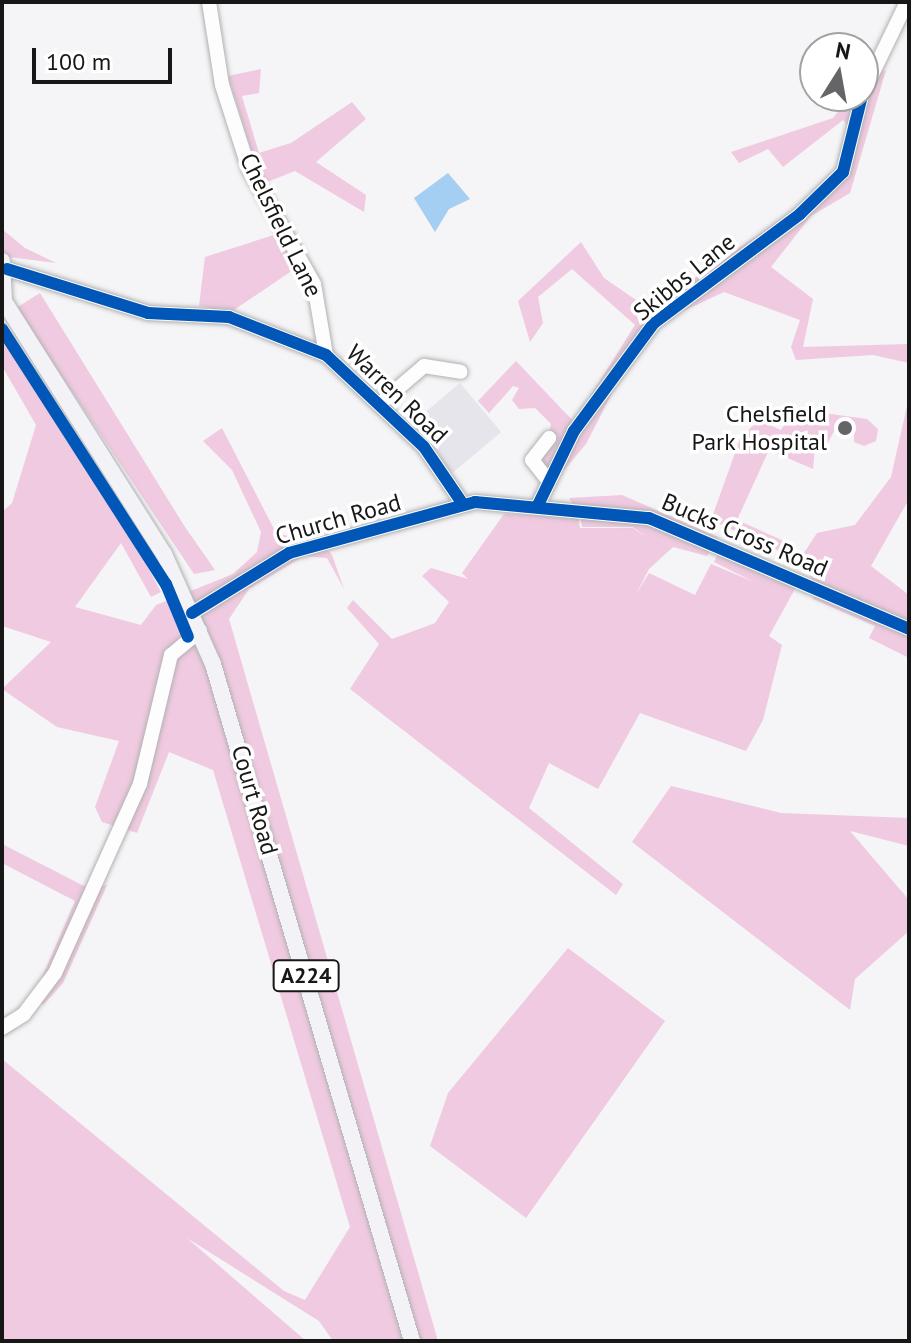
<!DOCTYPE html>
<style>
body{margin:0}
#map{position:relative;width:911px;height:1343px;overflow:hidden;background:#f5f4f6;font-family:"PT Sans",sans-serif}
div>[style]{position:absolute}
[style*='--x']{left:calc(var(--x)*1px);top:calc(var(--y)*1px);width:calc(var(--w)*1px);rotate:calc(var(--a)*1deg)}
.built>*{inset:0;background:#e7e5ec;transform-origin:0 0}
.green>*{inset:0;background:#f0cae0}
.water>*{inset:0;background:#a4cef2}
.roads{filter:drop-shadow(0 0 2px #b1b1b2) drop-shadow(0 0 2px #b1b1b2)}
.minor>*{height:14px;margin:-7px;padding:0 7px;transform-origin:7px;border-radius:7px;background:#fefdfe}
.major>*{height:16px;margin:-8px;padding:0 8px;transform-origin:8px;border-radius:8px;background:#f2f2f7}
.cycleway>*{height:12px;margin:-6px;padding:0 6px;transform-origin:6px;border-radius:6px;background:#0057b8}
.dots>*{width:22px;height:22px;translate:-50% -50%;box-sizing:border-box;border:4px solid #fff;border-radius:50%}
span{translate:-50% -50%;white-space:nowrap;text-align:center;line-height:1.15;-webkit-text-stroke:7px #fff;paint-order:stroke}
.shield-label span{padding:2px 6px;background:#fff;border:2px solid;border-radius:6px;-webkit-text-stroke-width:0}
.shield-label{font-size:22px;color:#171718;font-weight:700}
.street-label{font-size:24px;color:#171718}
.poi-label{font-size:24px;color:#171718}
.right{translate:-100% -50%;text-align:right}
.frame{position:absolute;inset:0;border:4px solid #171718;pointer-events:none}
.north{position:absolute;left:799px;top:32px;width:80px;height:80px;box-sizing:border-box;background:#fff;border:2px solid #a2a2a3;border-radius:50%;rotate:11deg;font-size:22px;font-weight:700;line-height:32px;text-align:center;color:#171718}
.north::after{content:'';display:block;margin:auto;width:28px;height:36px;background:#656466;clip-path:polygon(50% 0,100% 100%,50% 72%,0 100%)}
.scale{position:absolute;left:32px;top:48px;width:140px;height:36px;box-sizing:border-box;border:4px solid #171718;border-top:0;padding-left:10px;font-size:24px;line-height:28px;white-space:nowrap;color:#171718;-webkit-text-stroke:6px #fff;paint-order:stroke}
</style>
<div id="map">
<div class="built">
<i style="left:460px;top:383px;width:64px;height:64px;rotate:50deg"></i>
</div>
<div class="green">
<i style="clip-path:polygon(261px 69px,259px 93px,242px 96px,259px 153px,291px 143px,352px 102px,366px 119px,316px 162px,366px 195px,364px 212px,295px 171px,262px 184px,228px 76px)"></i>
<i style="clip-path:polygon(886px 70px,850px 193px,811px 216px,771px 267px,813px 299px,803px 347px,909px 344px,909px 363px,873px 355px,796px 360px,791px 347px,800px 320px,724px 292px,645px 329px,586px 444px,560px 475px,541px 469px,551px 424px,535px 408px,519px 409px,512px 400px,519px 388px,513px 386px,489px 413px,478px 401px,516px 361px,574px 422px,635px 325px,572px 269px,538px 297px,543px 323px,530px 342px,518px 301px,581px 242px,604px 278px,649px 309px,814px 197px,839px 166px,850px 127px,843px 120px,783px 167px,768px 149px,739px 163px,731px 152px,833px 118px,850px 96px,863px 96px,863px 80px)"></i>
<i style="clip-path:polygon(2px 229px,25px 248px,56px 263px,9px 257px,2px 252px)"></i>
<i style="clip-path:polygon(280px 233px,299px 266px,231px 312px,199px 306px,205px 257px)"></i>
<i style="clip-path:polygon(40px 293px,185px 527px,215px 570px,194px 574px,16px 308px)"></i>
<i style="clip-path:polygon(2px 337px,118px 512px,161px 592px,151px 597px,121px 543px,75px 607px,141px 625px,156px 605px,233px 574px,257px 552px,261px 532px,232px 470px,203px 441px,222px 428px,276px 533px,324px 545px,332px 555px,344px 589px,327px 558px,304px 556px,249px 589px,229px 619px,438px 1341px,333px 1341px,319px 1321px,187px 1238px,306px 1341px,2px 1341px,2px 1059px,284px 1291px,305px 1300px,350px 1227px,213px 770px,169px 752px,137px 833px,102px 822px,95px 807px,119px 741px,57px 727px,2px 689px,51px 642px,2px 626px,2px 512px,12px 503px,36px 425px,2px 366px)"></i>
<i style="clip-path:polygon(909px 397px,909px 499px,871px 566px,909px 595px,909px 658px,869px 638px,875px 626px,813px 599px,817px 585px,798px 562px,817px 533px,855px 525px,891px 477px)"></i>
<i style="clip-path:polygon(794px 409px,867px 419px,878px 429px,876px 441px,864px 446px,854px 442px,854px 430px,834px 431px,825px 448px,816px 437px,813px 469px,769px 450px,737px 520px,784px 541px,784px 553px,711px 520px,740px 439px,758px 420px,781px 430px)"></i>
<i style="clip-path:polygon(622px 495px,718px 537px,707px 556px,673px 547px,649px 569px,636px 594px,649px 573px,695px 595px,711px 564px,754px 582px,714px 562px,718px 554px,796px 587px,769px 636px,782px 645px,763px 720px,746px 751px,640px 713px,598px 789px,549px 763px,529px 808px,623px 884px,616px 895px,350px 689px,379px 644px,347px 608px,353px 600px,392px 639px,435px 623px,449px 602px,422px 576px,431px 568px,468px 579px,462px 573px,504px 514px,578px 517px,580px 528px,633px 528px,648px 539px,633px 527px,582px 527px,580px 516px,569px 498px)"></i>
<i style="clip-path:polygon(671px 786px,781px 813px,909px 818px,909px 846px,850px 831px,909px 900px,909px 931px,855px 979px,850px 1010px,632px 842px)"></i>
<i style="clip-path:polygon(2px 844px,88px 888px,107px 885px,63px 983px,43px 1005px,34px 996px,75px 901px,2px 863px)"></i>
<i style="clip-path:polygon(568px 948px,665px 1021px,526px 1218px,430px 1146px,448px 1093px)"></i>
</div>
<div class="water">
<i style="clip-path:polygon(448px 173px,470px 199px,449px 209px,435px 232px,414px 198px)"></i>
</div>
<div class="roads">
<div class="minor">
<i style="--x:209;--y:2;--w:84;--a:81.1"></i>
<i style="--x:222;--y:85;--w:88;--a:72.2"></i>
<i style="--x:249;--y:169;--w:132;--a:60.5"></i>
<i style="--x:314;--y:284;--w:72;--a:80.4"></i>
<i style="--x:863;--y:93;--w:101;--a:-64.2"></i>
<i style="--x:7;--y:269;--w:148;--a:17.3"></i>
<i style="--x:148;--y:313;--w:81;--a:2.8"></i>
<i style="--x:229;--y:317;--w:104;--a:21.4"></i>
<i style="--x:326;--y:355;--w:134;--a:43.2"></i>
<i style="--x:424;--y:447;--w:68;--a:55.8"></i>
<i style="--x:382;--y:402;--w:55;--a:-40.6"></i>
<i style="--x:424;--y:366;--w:37;--a:9"></i>
<i style="--x:547;--y:479;--w:24;--a:-128"></i>
<i style="--x:532;--y:460;--w:28;--a:-52"></i>
<i style="--x:538;--y:505;--w:82;--a:-64.1"></i>
<i style="--x:574;--y:431;--w:134;--a:-53.5"></i>
<i style="--x:654;--y:323;--w:182;--a:-36.7"></i>
<i style="--x:800;--y:214;--w:60;--a:-44.3"></i>
<i style="--x:843;--y:172;--w:78;--a:-76"></i>
<i style="--x:192;--y:613;--w:114;--a:-31.7"></i>
<i style="--x:289;--y:553;--w:193;--a:-15.3"></i>
<i style="--x:475;--y:502;--w:175;--a:5.3"></i>
<i style="--x:649;--y:518;--w:283;--a:23.1"></i>
<i style="--x:2;--y:1028;--w:26;--a:-32"></i>
<i style="--x:24;--y:1014;--w:51;--a:-52.9"></i>
<i style="--x:55;--y:973;--w:207;--a:-65.8"></i>
<i style="--x:140;--y:784;--w:133;--a:-76.5"></i>
<i style="--x:171;--y:655;--w:38;--a:-40"></i>
</div>
<div class="major">
<i style="--x:2;--y:261;--w:40;--a:87.1"></i>
<i style="--x:2;--y:298;--w:303;--a:57.7"></i>
<i style="--x:164;--y:554;--w:120;--a:66"></i>
<i style="--x:213;--y:664;--w:706;--a:73.62"></i>
</div>
</div>
<div class="cycleway">
<i style="--x:7;--y:269;--w:148;--a:17.3"></i>
<i style="--x:148;--y:313;--w:81;--a:2.8"></i>
<i style="--x:229;--y:317;--w:104;--a:21.4"></i>
<i style="--x:326;--y:355;--w:134;--a:43.2"></i>
<i style="--x:424;--y:447;--w:68;--a:55.8"></i>
<i style="--x:2;--y:329;--w:303;--a:57.3"></i>
<i style="--x:166;--y:584;--w:57;--a:67.5"></i>
<i style="--x:538;--y:505;--w:82;--a:-64.1"></i>
<i style="--x:574;--y:431;--w:134;--a:-53.5"></i>
<i style="--x:654;--y:323;--w:182;--a:-36.7"></i>
<i style="--x:800;--y:214;--w:60;--a:-44.3"></i>
<i style="--x:843;--y:172;--w:78;--a:-76"></i>
<i style="--x:192;--y:613;--w:114;--a:-31.7"></i>
<i style="--x:289;--y:553;--w:193;--a:-15.3"></i>
<i style="--x:475;--y:502;--w:175;--a:5.3"></i>
<i style="--x:649;--y:518;--w:283;--a:23.1"></i>
</div>
<div class="dots">
<i style="left:845px;top:428px;background:#656466"></i>
</div>
<div class="shield-label">
<span style="left:306px;top:976px">A224</span>
</div>
<div class="street-label">
<span style="left:281px;top:225px;rotate:64deg">Chelsfield Lane</span>
<span style="left:684px;top:277px;rotate:-39deg">Skibbs Lane</span>
<span style="left:397px;top:394px;rotate:44deg">Warren Road</span>
<span style="left:338px;top:519px;rotate:-16deg">Church Road</span>
<span style="left:745px;top:535px;rotate:23deg">Bucks Cross Road</span>
<span style="left:255px;top:800px;rotate:74deg">Court Road</span>
</div>
<div class="poi-label">
<span class="right" style="left:827px;top:428px">Chelsfield<br>Park Hospital</span>
</div>
<div class="frame"></div>
<div class="north">N</div>
<div class="scale">100 m</div>
</div>
